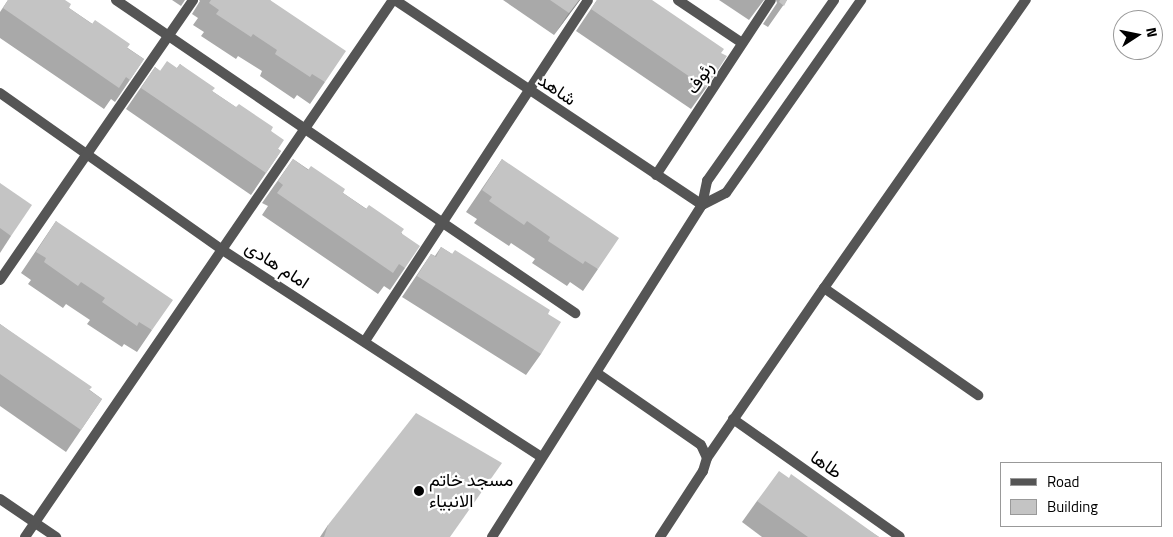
<!DOCTYPE html>
<meta charset="utf-8">
<style>
body{margin:0}
#map{position:relative;width:1173px;height:537px;overflow:hidden;background:#fff;font-family:"Titillium Web",Vazirmatn,sans-serif}
div>[style]{position:absolute}
[style*='--x']{left:calc(var(--x)*1px);top:calc(var(--y)*1px);width:calc(var(--w)*1px);rotate:calc(var(--a)*1deg)}
.minor>*{height:10px;margin:-5px;padding:0 5px;transform-origin:5px;border-radius:5px;background:#555}
.tertiary>*{height:10px;margin:-5px;padding:0 5px;transform-origin:5px;border-radius:5px;background:#555}
.wall>*{inset:0;background:#a9a9a9}
.shaded-wall>*{inset:0;background:#898989}
.building>*{inset:0;background:#c4c4c4}
.dots>*{width:14px;height:14px;translate:-50% -50%;box-sizing:border-box;border:2px solid #fff;border-radius:50%}
span{translate:-50% -50%;white-space:nowrap;text-align:center;line-height:1.15;-webkit-text-stroke:4.5px #fff;paint-order:stroke}
.street-label{font-size:18px;color:#000}
.poi-label{font-size:18px;color:#000}
.left{translate:0 -50%;text-align:left}
.legend{position:absolute;left:1000px;top:462px;width:162px;height:65px;box-sizing:border-box;background:#fff;border:1px solid #999;margin:0;padding:6px 9px;list-style:none;font-size:15px;color:#000}
.legend li{display:flex;align-items:center;gap:10px;height:25px}
.legend b{width:25px;border:1px solid #999}
.north{position:absolute;left:1113px;top:10px;width:50px;height:50px;box-sizing:border-box;background:#fff;border:1px solid #999;border-radius:50%;rotate:79deg;font-size:14px;font-weight:700;line-height:20px;text-align:center;color:#000}
.north::after{content:'';display:block;margin:auto;width:18px;height:22px;background:#000;clip-path:polygon(50% 0,100% 100%,50% 72%,0 100%)}
</style>
<div id="map">
<div class="minor">
<i style="--x:116;--y:0;--w:556;--a:34.29"></i>
<i style="--x:395;--y:0;--w:369;--a:33.7"></i>
<i style="--x:678;--y:0;--w:77;--a:33.9"></i>
<i style="--x:0;--y:93;--w:271;--a:35.2"></i>
<i style="--x:221;--y:249;--w:382;--a:33"></i>
<i style="--x:656;--y:175;--w:209;--a:-56.7"></i>
<i style="--x:0;--y:280;--w:340;--a:-55.4"></i>
<i style="--x:824;--y:288;--w:352;--a:-55"></i>
<i style="--x:365;--y:341;--w:407;--a:-56.8"></i>
<i style="--x:733;--y:419;--w:204;--a:35.2"></i>
<i style="--x:707;--y:458;--w:206;--a:-55.5"></i>
<i style="--x:824;--y:288;--w:188;--a:34.8"></i>
<i style="--x:0;--y:499;--w:68;--a:34.2"></i>
<i style="--x:25;--y:537;--w:651;--a:-55.58"></i>
</div>
<div class="tertiary">
<i style="--x:702;--y:205;--w:27;--a:-27"></i>
<i style="--x:726;--y:193;--w:236;--a:-55"></i>
<i style="--x:597;--y:373;--w:126;--a:34.7"></i>
<i style="--x:701;--y:445;--w:14;--a:65"></i>
<i style="--x:707;--y:458;--w:14;--a:107"></i>
<i style="--x:703;--y:471;--w:79;--a:123.1"></i>
<i style="--x:492;--y:537;--w:393;--a:-57.7"></i>
<i style="--x:702;--y:205;--w:25;--a:-78"></i>
<i style="--x:707;--y:181;--w:221;--a:-54.9"></i>
</div>
<div class="wall">
<i style="clip-path:polygon(8px 0,69px 8px,144px 59px,115px 102px,111px 99px,104px 109px,0 38px,0 12px)"></i>
<i style="clip-path:polygon(172px 0,185px 0,181px 6px)"></i>
<i style="clip-path:polygon(199px 0,270px 0,325px 82px,310px 104px,297px 95px,294px 99px,260px 76px,262px 71px,238px 56px,236px 59px,201px 36px,204px 32px,193px 25px,198px 18px,192px 14px,200px 1px)"></i>
<i style="clip-path:polygon(503px 0,580px 0,554px 35px)"></i>
<i style="clip-path:polygon(597px 0,721px 53px,706px 88px,691px 109px,576px 31px)"></i>
<i style="clip-path:polygon(719px 0,764px 0,749px 20px)"></i>
<i style="clip-path:polygon(776px 0,787px 0,768px 27px,763px 24px,777px 3px)"></i>
<i style="clip-path:polygon(180px 64px,212px 91px,271px 131px,278px 149px,281px 151px,251px 195px,126px 109px,155px 67px,160px 71px,177px 68px)"></i>
<i style="clip-path:polygon(293px 159px,402px 233px,405px 268px,390px 290px,384px 286px,378px 294px,262px 215px,268px 206px,262px 203px)"></i>
<i style="clip-path:polygon(502px 159px,598px 269px,583px 291px,570px 282px,567px 286px,532px 263px,535px 259px,511px 243px,509px 246px,474px 223px,477px 219px,466px 212px)"></i>
<i style="clip-path:polygon(0 183px,11px 236px,0 253px)"></i>
<i style="clip-path:polygon(56px 221px,152px 330px,137px 352px,124px 344px,122px 347px,87px 324px,90px 320px,66px 304px,63px 308px,28px 284px,31px 280px,21px 273px)"></i>
<i style="clip-path:polygon(441px 247px,548px 314px,541px 354px,526px 375px,402px 297px,431px 254px,435px 256px)"></i>
<i style="clip-path:polygon(0 324px,102px 399px,66px 452px,0 406px)"></i>
<i style="clip-path:polygon(789px 478px,879px 537px,762px 537px,742px 522px,757px 501px)"></i>
<i style="clip-path:polygon(328px 525px,450px 537px,320px 537px)"></i>
</div>
<div class="shaded-wall">
<i style="clip-path:polygon(579px 0,580px 0,554px 35px,569px 13px)"></i>
</div>
<div class="building">
<i style="clip-path:polygon(8px 0,65px 0,71px 4px,69px 8px,92px 24px,95px 20px,130px 44px,127px 48px,144px 59px,130px 80px,126px 77px,119px 88px,3px 8px)"></i>
<i style="clip-path:polygon(211px 0,270px 0,346px 51px,325px 82px,312px 74px,310px 77px,275px 54px,277px 50px,253px 34px,251px 37px,216px 14px,219px 10px,209px 3px)"></i>
<i style="clip-path:polygon(550px 0,579px 0,569px 13px)"></i>
<i style="clip-path:polygon(597px 0,652px 0,724px 49px,721px 53px,727px 56px,706px 88px,591px 9px)"></i>
<i style="clip-path:polygon(780px 0,787px 0,784px 6px,779px 2px)"></i>
<i style="clip-path:polygon(167px 61px,177px 68px,180px 64px,215px 88px,212px 91px,236px 107px,239px 104px,273px 127px,271px 131px,284px 140px,278px 149px,281px 151px,266px 173px,141px 88px,155px 67px,160px 71px)"></i>
<i style="clip-path:polygon(293px 159px,308px 170px,311px 166px,345px 189px,343px 193px,366px 209px,369px 205px,404px 229px,401px 233px,420px 246px,405px 268px,399px 264px,393px 273px,277px 193px,283px 185px,278px 181px)"></i>
<i style="clip-path:polygon(502px 159px,619px 238px,598px 269px,585px 261px,583px 264px,548px 241px,550px 237px,527px 221px,524px 225px,489px 201px,492px 197px,482px 190px)"></i>
<i style="clip-path:polygon(0 183px,32px 205px,11px 236px,0 228px)"></i>
<i style="clip-path:polygon(56px 221px,173px 300px,152px 330px,139px 322px,137px 326px,102px 302px,105px 298px,81px 282px,78px 286px,44px 262px,46px 258px,36px 252px)"></i>
<i style="clip-path:polygon(441px 247px,452px 254px,455px 250px,550px 310px,548px 314px,561px 322px,541px 354px,417px 276px,431px 254px,436px 257px)"></i>
<i style="clip-path:polygon(0 324px,92px 387px,89px 390px,102px 399px,81px 430px,0 374px)"></i>
<i style="clip-path:polygon(416px 413px,502px 463px,450px 537px,324px 537px,328px 525px)"></i>
<i style="clip-path:polygon(779px 471px,789px 478px,791px 474px,879px 537px,808px 537px,757px 501px)"></i>
</div>
<div class="dots">
<i style="left:419px;top:491px;background:#000"></i>
</div>
<div class="street-label">
<span style="left:700px;top:78px;rotate:-57deg">رئوف</span>
<span style="left:557px;top:90px;rotate:34deg">شاهد</span>
<span style="left:277px;top:265px;rotate:33deg">امام هادی</span>
<span style="left:826px;top:465px;rotate:35deg">طاها</span>
</div>
<div class="poi-label">
<span class="left" style="left:429px;top:491px">مسجد خاتم<br>الانبیاء</span>
</div>
<ul class="legend">
<li><b style="height:6px;background:#555"></b>Road</li>
<li><b style="height:14px;background:#c4c4c4"></b>Building</li>
</ul>
<div class="north">N</div>
</div>
